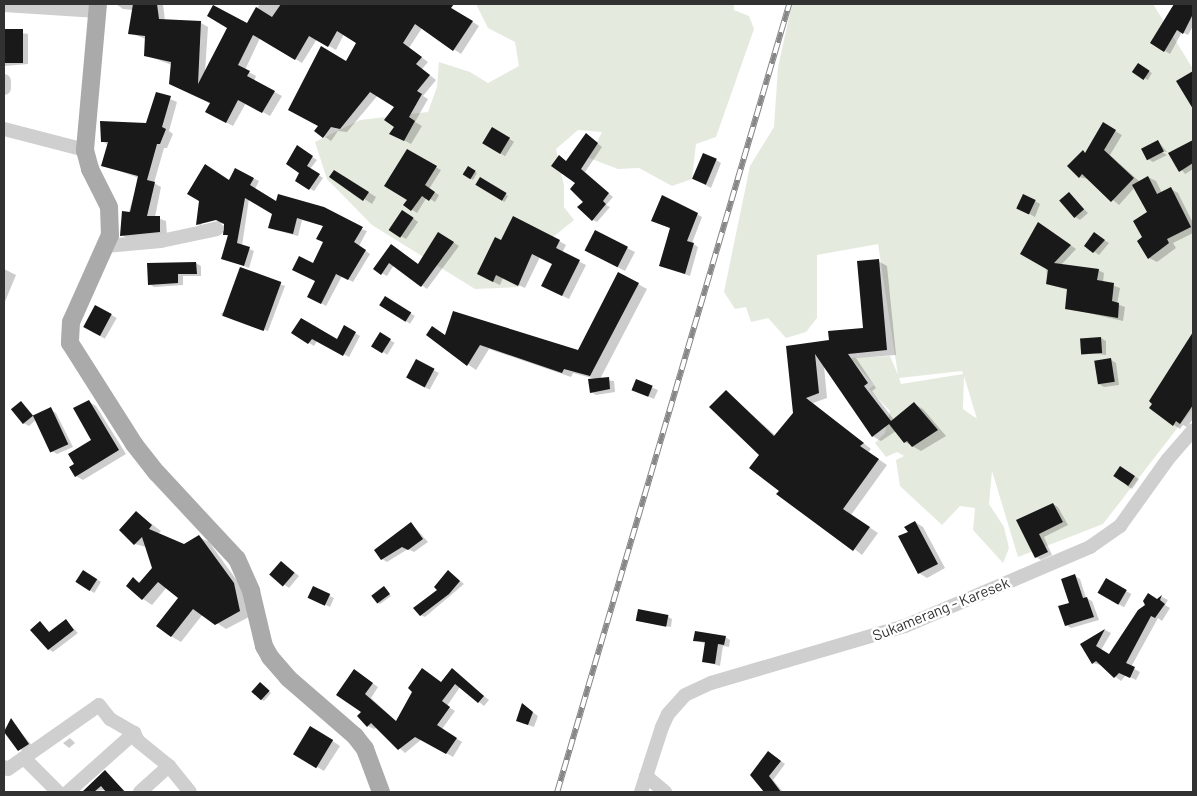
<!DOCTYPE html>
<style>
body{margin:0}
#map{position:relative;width:1197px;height:796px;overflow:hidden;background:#fff;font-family:Barlow,sans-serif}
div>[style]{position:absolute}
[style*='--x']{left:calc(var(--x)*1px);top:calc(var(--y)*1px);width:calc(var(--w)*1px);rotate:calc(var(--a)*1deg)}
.green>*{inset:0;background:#e5eade}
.shadow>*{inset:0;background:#0003;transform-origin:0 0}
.building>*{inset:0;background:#191919;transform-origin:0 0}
.minor>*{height:14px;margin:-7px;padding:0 7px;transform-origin:7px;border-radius:7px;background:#cfcfcf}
.major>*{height:18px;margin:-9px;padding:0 9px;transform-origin:9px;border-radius:9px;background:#aaa}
.rail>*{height:5.5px;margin-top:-2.75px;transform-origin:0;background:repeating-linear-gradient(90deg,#fff 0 11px,#878787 0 22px);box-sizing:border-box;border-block:1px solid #878787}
span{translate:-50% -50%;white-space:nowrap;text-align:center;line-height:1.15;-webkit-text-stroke:5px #fff;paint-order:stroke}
.street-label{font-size:15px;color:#323232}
.frame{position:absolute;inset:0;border:5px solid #323232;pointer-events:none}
</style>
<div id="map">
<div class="green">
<i style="clip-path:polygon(476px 4px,734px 4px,734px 10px,749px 16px,754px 29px,716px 137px,696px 144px,692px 179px,672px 186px,639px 168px,618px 169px,589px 158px,602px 132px,578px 130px,556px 149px,564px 186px,564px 207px,574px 220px,525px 260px,519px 287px,475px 289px,372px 225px,327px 179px,315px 142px,360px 120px,428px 112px,437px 87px,439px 62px,470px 72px,488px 83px,519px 66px,515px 42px,488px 28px)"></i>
<i style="clip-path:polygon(evenodd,792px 4px,1153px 4px,1193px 69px,1193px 408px,1103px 524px,1018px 557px,992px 471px,989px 504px,1004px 527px,1009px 548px,1003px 563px,973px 530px,975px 508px,960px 506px,942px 525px,900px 486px,896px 460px,904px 456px,897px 452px,886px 457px,875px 443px,885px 433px,890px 411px,869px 389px,874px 385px,854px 362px,834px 366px,827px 359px,890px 356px,898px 375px,878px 244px,817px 255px,817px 318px,806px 332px,786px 338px,768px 318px,751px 322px,746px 307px,735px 309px,724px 292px,750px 166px,774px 127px,778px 67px,792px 4px,962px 371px,963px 374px,901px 384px,899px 378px,962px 371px,792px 4px,964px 376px,977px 419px,963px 409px,964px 376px)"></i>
</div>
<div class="shadow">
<i style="clip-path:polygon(116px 4px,163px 4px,165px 21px,201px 23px,208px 27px,205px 72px,247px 24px,260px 4px,446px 4px,479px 26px,461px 54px,422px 28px,409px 48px,428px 62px,422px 69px,436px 80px,423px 96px,428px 99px,415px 122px,422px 126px,411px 144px,398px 137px,396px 106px,378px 95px,347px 132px,338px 131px,331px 141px,316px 131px,358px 43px,344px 34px,336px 50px,317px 39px,302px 63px,260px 38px,245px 70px,256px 76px,254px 81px,282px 96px,270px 116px,246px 103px,233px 126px,214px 116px,212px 103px,172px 65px,145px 55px,146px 39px,130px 33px,133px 10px,123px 9px)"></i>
<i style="clip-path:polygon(1174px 4px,1193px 4px,1193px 26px,1188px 35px,1182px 32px,1170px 54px,1152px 43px)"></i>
<i style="clip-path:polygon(4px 30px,28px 34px,28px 64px,4px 66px)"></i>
<i style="left:1138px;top:65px;width:16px;height:8px;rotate:30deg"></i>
<i style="clip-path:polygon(156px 93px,177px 102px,169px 131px,173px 134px,167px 148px,164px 148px,154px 183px,161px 187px,155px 217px,166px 221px,167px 236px,128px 239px,122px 235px,139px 178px,103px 165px,108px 145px,102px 141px,147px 124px)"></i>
<i style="clip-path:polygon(1103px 124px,1122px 135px,1110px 155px,1140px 182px,1148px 177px,1156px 181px,1162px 193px,1171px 189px,1178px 193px,1193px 223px,1193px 233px,1173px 243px,1176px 248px,1157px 262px,1149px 258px,1143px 237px,1149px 213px,1135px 187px,1119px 205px,1088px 179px,1079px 177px,1086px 154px)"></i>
<i style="left:492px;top:128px;width:26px;height:17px;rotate:32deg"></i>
<i style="clip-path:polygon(591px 138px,602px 147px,585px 172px,613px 197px,606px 205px,610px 207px,597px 222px,593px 220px,567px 162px)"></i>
<i style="clip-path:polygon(1158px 141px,1167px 152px,1158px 150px,1167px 155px,1153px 162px,1148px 159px)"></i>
<i style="clip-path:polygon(1193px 142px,1193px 169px,1185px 174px,1169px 154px)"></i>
<i style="clip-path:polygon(297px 147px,317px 160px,310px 169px,323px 178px,314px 191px,296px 180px,301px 173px)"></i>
<i style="clip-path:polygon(407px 151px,441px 170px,429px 189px,439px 195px,435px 202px,427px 197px,417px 213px,405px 205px,408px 200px)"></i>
<i style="clip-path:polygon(716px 160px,721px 163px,711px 188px,694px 179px)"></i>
<i style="clip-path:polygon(468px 167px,477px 173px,473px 180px,463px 173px)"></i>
<i style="clip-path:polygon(evenodd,236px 170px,259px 181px,255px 189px,277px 203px,367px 231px,359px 246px,370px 254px,353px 282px,342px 276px,326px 306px,309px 296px,317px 281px,314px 265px,325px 242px,324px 226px,302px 220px,298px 236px,275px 230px,270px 227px,274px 214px,249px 199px,242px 246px,254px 251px,249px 268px,223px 258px,229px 237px,225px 234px,224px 223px,202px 227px,197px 224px,236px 170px,222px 218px,222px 220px,201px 225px,201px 222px,222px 218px)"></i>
<i style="clip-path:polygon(343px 176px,376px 197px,372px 204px,331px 177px)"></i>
<i style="left:481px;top:179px;width:32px;height:7px;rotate:32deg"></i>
<i style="clip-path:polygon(1069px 194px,1088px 213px,1080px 220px,1075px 217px)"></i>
<i style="clip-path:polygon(1024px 195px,1040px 204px,1035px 217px,1019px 208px)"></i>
<i style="clip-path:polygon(663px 196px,702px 217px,692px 243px,698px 247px,690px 276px,661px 266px,672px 229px,653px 221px)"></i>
<i style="clip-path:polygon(408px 214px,418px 222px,406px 239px,391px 230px)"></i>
<i style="clip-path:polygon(1045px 227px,1076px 249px,1061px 265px,1098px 270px,1104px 273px,1103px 282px,1120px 288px,1117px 304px,1125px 307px,1123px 321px,1066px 308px,1068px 290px,1047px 284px)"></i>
<i style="clip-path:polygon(439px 233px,459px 246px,427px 289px,394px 265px,387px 276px,374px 269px,391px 246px,419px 265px)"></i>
<i style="clip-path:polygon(1099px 237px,1109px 243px,1099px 255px,1086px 246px)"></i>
<i style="clip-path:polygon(559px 241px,566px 245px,562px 253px,586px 265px,569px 299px,550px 290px,554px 264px,540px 257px,525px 288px,503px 278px,500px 285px,485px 278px,501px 242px)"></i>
<i style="clip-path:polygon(627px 248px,635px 252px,625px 271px,594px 255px)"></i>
<i style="clip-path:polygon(878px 261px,887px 266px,896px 355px,856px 358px,876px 388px,872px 391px,894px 420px,914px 404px,923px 409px,946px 436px,921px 451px,905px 442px,896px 431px,881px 441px,872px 436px,824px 366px,827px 398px,813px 403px,871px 449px,868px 452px,887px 465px,851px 515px,878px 533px,862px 555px,781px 490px,726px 391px,776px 436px,794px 413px,788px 347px,830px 342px,864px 329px)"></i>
<i style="clip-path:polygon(196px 263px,201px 266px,201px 276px,183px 276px,183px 285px,154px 287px,149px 284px)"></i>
<i style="clip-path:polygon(4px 269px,16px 275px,4px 304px)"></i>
<i style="clip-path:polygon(280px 284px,285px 286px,268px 331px,220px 314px)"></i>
<i style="clip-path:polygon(638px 284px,647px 289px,600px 379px,614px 381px,615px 392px,596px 395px,591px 392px,596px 379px,573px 373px,571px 377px,489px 349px,476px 370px,427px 335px,578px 352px)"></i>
<i style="left:386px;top:298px;width:34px;height:9px;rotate:32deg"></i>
<i style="left:96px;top:306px;width:24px;height:24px;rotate:30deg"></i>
<i style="clip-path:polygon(345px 327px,360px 336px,349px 357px,317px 341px,314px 346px,293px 333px,338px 341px)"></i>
<i style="left:380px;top:334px;width:17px;height:14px;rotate:31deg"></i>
<i style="clip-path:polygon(1101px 338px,1106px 341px,1106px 355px,1082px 352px)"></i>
<i style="clip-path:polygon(1187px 343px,1193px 347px,1193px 419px,1187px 427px,1183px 425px,1180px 429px,1174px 425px)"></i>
<i style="clip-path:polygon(1111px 360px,1116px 363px,1119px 385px,1104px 387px,1099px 384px)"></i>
<i style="left:417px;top:361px;width:25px;height:19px;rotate:29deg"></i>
<i style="clip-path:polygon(637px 381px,658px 390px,654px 399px,638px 392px)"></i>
<i style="clip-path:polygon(89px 402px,96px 406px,126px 454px,83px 480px,76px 476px,76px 464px,92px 441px)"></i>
<i style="clip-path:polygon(21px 403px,34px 416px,51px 410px,56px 413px,73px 447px,57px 454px,52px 451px,37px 419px,29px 426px,23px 423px)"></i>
<i style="clip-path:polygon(1125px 470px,1139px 479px,1132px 489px,1127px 486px)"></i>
<i style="clip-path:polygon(1053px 504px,1058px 507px,1068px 525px,1044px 537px,1052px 555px,1041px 560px,1036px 557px,1018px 520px)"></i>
<i style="clip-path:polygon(137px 513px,161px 531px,158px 534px,184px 545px,199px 537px,209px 542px,243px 589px,249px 617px,226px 629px,203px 614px,181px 642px,171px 636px,180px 597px,167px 587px,152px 605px,143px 599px,133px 579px,141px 583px,153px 569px,146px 547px,135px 544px)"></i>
<i style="clip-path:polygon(915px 522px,923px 527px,945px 568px,927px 578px,919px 573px)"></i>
<i style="clip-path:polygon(411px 523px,428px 542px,414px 552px,408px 549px,387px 562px,382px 559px)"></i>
<i style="clip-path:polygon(286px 566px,299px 576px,289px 588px,271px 575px)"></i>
<i style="left:83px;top:571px;width:21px;height:13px;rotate:31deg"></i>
<i style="clip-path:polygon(452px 574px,464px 584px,425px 617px,420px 615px)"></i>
<i style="clip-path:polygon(1075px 576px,1080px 579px,1086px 598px,1092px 601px,1099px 620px,1071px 628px,1066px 625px)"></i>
<i style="left:1106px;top:580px;width:29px;height:15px;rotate:29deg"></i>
<i style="clip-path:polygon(313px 588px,334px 598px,330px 607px,314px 599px)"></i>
<i style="clip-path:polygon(386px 589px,391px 596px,380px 604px,378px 603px)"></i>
<i style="clip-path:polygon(1162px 597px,1168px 600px,1165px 605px,1170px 608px,1162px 621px,1158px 618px,1131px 667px,1140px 672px,1136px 680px,1126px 675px,1121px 681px,1101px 665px,1092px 663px,1082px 644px,1105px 630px,1111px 633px,1101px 650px,1110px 656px)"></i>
<i style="clip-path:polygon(667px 616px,672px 619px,671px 627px,637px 621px)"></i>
<i style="clip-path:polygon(66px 621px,78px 633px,53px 652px,48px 649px,40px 623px,51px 633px)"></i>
<i style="clip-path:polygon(725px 637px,730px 640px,729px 647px,723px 646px,720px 666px,703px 661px,706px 644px,695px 640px)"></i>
<i style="clip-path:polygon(452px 670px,489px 700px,484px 706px,460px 687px,447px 706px,455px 711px,442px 729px,462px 742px,453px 757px,422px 739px,405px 753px,377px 727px,374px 729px,368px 726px,363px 712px,360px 674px,378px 687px,371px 698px,397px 722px,442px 683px)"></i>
<i style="clip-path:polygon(262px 685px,271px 693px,264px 701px,262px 700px)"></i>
<i style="clip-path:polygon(527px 708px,538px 716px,534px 727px,522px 723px)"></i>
<i style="clip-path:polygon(11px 720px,33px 747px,24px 753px,4px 730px)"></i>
<i style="clip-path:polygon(319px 732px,340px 746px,324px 771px,294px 753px)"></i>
<i style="clip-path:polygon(70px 738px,75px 743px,69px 748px,63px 743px)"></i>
<i style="clip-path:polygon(773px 755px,785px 764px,773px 780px,783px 792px,765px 792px,752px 775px)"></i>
<i style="clip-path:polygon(105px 772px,126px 792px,105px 790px,83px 792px)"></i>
</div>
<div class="building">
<i style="clip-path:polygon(133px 4px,157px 4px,159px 19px,201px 21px,198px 84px,227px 28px,207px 16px,213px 5px,247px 23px,256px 7px,272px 17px,281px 4px,454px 4px,451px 8px,473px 21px,453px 51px,415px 24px,403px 43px,422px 57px,416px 64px,430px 75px,417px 91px,422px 94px,409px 117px,415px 121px,404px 141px,389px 134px,394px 127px,384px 120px,394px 107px,370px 92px,340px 129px,331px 127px,323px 138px,314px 131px,318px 126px,288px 110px,321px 46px,346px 61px,356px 43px,337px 31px,328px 47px,309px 36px,295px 60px,253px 35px,238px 65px,250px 71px,247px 76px,275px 91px,262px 113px,238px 100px,226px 123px,205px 112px,210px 103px,169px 84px,171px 62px,144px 56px,145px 36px,128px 34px)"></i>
<i style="clip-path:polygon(1174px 4px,1193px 4px,1193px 14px,1183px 34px,1177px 30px,1164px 52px,1150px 43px)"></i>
<i style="left:4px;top:29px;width:19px;height:34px"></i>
<i style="left:1138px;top:63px;width:14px;height:11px;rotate:34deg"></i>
<i style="clip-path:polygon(1193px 71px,1193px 109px,1176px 81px)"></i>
<i style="clip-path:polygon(156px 92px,171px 96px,162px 127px,166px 129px,160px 144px,157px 144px,147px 180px,155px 182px,147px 216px,160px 216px,160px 232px,120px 236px,122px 211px,130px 212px,138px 176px,101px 166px,108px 142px,101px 142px,100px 121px,146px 123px)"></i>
<i style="clip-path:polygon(1103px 122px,1116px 130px,1104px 150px,1134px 178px,1111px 202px,1082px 174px,1079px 178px,1067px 166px,1083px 150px,1085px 153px)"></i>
<i style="left:492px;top:127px;width:21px;height:19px;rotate:31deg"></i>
<i style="clip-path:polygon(586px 133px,598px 143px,581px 169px,609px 193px,603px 201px,606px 204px,592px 221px,577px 207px,583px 202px,570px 189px,575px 183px,551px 166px,559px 155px,566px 161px)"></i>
<i style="left:1158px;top:140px;width:13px;height:19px;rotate:63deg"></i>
<i style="clip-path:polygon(1193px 140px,1193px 163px,1179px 172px,1168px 153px)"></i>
<i style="clip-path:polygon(297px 145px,313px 156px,307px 166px,320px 174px,309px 190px,295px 181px,299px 173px,286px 164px)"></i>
<i style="clip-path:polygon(407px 149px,437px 166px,425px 185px,435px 192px,429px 201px,422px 196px,411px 211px,403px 205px,407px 200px,384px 186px)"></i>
<i style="left:703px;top:153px;width:15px;height:28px;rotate:23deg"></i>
<i style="clip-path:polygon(205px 164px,229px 180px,235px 168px,254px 178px,250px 185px,276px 201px,278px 194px,324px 207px,363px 227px,354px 242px,366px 250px,348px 280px,336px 274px,321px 304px,307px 297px,315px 281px,292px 270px,299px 256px,313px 263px,323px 242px,316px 239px,323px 226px,297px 218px,293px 234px,268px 228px,272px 214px,245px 198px,237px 243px,250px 247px,244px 266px,221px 259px,228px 235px,223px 235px,224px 224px,216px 220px,196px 225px,199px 201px,187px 194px)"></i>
<i style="left:468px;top:166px;width:9px;height:10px;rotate:32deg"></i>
<i style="clip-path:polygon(334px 170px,369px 192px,363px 201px,329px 177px)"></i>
<i style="clip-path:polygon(1148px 176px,1157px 194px,1171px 187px,1191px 227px,1167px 239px,1169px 243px,1148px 259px,1137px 241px,1142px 237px,1133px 221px,1147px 212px,1132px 185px)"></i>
<i style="left:480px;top:177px;width:31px;height:9px;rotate:31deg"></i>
<i style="left:1069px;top:192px;width:23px;height:13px;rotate:49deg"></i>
<i style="left:1023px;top:194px;width:14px;height:16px;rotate:25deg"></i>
<i style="clip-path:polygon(662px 195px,698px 213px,687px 241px,694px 243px,685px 274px,659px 266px,670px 228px,651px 221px)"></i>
<i style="left:402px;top:210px;width:14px;height:24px;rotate:34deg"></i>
<i style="clip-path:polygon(513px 216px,560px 240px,556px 248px,580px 260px,562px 296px,541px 286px,552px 264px,532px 254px,518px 286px,496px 275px,493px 282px,477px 274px,495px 237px,501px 240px)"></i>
<i style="clip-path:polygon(1038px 222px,1071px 245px,1054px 263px,1099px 269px,1097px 280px,1114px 283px,1112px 301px,1119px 303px,1118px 318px,1065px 309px,1067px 289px,1046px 284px,1048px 270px,1020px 254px)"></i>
<i style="left:595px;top:230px;width:37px;height:23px;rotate:27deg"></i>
<i style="clip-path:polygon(438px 232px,454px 242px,421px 287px,389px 263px,381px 275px,373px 269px,391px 244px,418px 264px)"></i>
<i style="clip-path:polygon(1094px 232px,1105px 240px,1093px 253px,1084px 246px)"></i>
<i style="clip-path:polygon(879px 259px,887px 350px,848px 354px,868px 383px,864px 386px,891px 421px,914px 402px,938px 430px,912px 447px,907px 441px,904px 443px,889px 424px,872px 437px,815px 354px,819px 393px,806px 398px,864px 443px,860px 446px,879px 459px,843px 509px,870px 527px,853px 551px,776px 494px,779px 491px,749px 468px,759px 455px,709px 407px,726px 390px,774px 436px,793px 413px,786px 346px,829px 340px,828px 331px,863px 328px,857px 261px)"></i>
<i style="clip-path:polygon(196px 262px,197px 274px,178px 274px,178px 283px,148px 285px,147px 263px)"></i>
<i style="left:240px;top:267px;width:44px;height:52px;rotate:20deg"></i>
<i style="clip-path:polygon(618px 272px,639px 283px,590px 376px,564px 369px,562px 373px,480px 345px,467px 366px,426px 335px,432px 326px,445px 335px,453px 311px,578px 350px)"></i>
<i style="left:385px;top:296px;width:31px;height:11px;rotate:32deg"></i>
<i style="left:95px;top:305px;width:19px;height:25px;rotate:28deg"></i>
<i style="clip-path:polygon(301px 318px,337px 339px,344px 325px,356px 332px,343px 356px,312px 339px,308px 344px,291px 333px)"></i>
<i style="left:380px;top:332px;width:13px;height:17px;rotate:32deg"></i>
<i style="clip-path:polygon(1193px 332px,1193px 405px,1180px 424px,1176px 421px,1173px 426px,1149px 408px,1152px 404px,1149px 401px)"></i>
<i style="left:1101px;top:337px;width:16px;height:21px;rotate:86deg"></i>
<i style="left:1111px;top:358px;width:24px;height:17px;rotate:81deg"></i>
<i style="left:416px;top:359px;width:21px;height:21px;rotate:28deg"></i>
<i style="clip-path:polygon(609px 377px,610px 389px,590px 393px,588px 379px)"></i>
<i style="left:636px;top:379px;width:18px;height:12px;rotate:22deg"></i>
<i style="clip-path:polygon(89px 400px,119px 450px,75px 477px,69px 467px,74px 464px,68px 454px,91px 440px,73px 408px)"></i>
<i style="left:21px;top:401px;width:19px;height:13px;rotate:51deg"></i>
<i style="left:51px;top:407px;width:41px;height:20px;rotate:65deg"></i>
<i style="left:1120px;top:466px;width:18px;height:12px;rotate:34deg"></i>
<i style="clip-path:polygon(1053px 503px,1063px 522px,1039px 534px,1048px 552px,1035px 558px,1016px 520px)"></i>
<i style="clip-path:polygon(136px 511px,152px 525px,149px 529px,184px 544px,199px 535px,234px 583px,240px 611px,215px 625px,193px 609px,171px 637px,156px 626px,178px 598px,158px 582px,142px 600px,126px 586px,133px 577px,139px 583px,152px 568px,142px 537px,134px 545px,119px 530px)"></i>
<i style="clip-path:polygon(915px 521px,938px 564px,918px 574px,898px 536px,908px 532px,904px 527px)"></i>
<i style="clip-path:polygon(411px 522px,423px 539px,408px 550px,402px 547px,381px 560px,374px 550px)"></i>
<i style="left:281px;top:561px;width:18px;height:18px;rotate:41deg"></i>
<i style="left:83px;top:570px;width:17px;height:14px;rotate:33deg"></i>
<i style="clip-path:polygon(448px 570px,460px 581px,449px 594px,420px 616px,413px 608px,437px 590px,434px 587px)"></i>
<i style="clip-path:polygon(1075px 574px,1083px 598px,1087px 597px,1094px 617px,1065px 626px,1058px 606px,1069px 603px,1061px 579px)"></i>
<i style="left:1106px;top:578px;width:24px;height:17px;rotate:30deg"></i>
<i style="left:313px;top:586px;width:19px;height:13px;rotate:25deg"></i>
<i style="left:384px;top:586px;width:10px;height:16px;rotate:53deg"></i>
<i style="clip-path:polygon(1148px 593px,1157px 599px,1162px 595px,1160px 600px,1165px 604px,1155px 618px,1151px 616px,1126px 663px,1135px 667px,1130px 678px,1119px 673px,1114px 678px,1096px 661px,1092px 664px,1080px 644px,1105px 629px,1096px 646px,1109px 654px,1138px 610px,1145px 605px,1143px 601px)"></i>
<i style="left:638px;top:609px;width:31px;height:12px;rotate:11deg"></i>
<i style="clip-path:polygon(66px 619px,74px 630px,48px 650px,30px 630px,40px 621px,49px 632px)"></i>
<i style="clip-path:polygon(695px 631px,726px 636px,724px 645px,718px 644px,715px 664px,702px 662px,705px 642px,693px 641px)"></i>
<i style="clip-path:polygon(422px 668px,441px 682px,452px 668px,484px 696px,478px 703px,455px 684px,442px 701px,450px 707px,437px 725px,457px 738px,446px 754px,415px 737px,398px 750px,371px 723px,367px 727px,357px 716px,361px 712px,336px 695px,354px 669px,373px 683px,365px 694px,396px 721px,412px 692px,408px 688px)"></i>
<i style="left:260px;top:682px;width:13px;height:13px;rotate:42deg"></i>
<i style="clip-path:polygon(522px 703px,533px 712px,528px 725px,516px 721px)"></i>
<i style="clip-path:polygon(11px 718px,29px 744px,18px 751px,4px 732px)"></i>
<i style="left:310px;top:726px;width:27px;height:33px;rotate:31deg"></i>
<i style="clip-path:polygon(768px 751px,781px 761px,769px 776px,781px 792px,764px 792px,750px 775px)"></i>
<i style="clip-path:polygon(105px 770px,125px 792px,106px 792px,101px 786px,94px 792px,82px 792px)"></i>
</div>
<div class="minor">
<i style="--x:4;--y:5;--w:94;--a:3.7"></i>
<i style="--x:4;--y:81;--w:7;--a:90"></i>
<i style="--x:4;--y:129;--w:84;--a:14.5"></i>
<i style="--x:106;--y:246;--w:55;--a:-5.2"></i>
<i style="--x:161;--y:241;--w:57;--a:-12.1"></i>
<i style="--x:24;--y:758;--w:48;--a:45"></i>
<i style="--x:4;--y:767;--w:4;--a:27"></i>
<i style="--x:8;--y:769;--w:111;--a:-35.1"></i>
<i style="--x:99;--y:705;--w:18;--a:52"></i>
<i style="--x:110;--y:719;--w:28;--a:30"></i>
<i style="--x:134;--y:733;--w:9;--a:63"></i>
<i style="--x:138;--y:741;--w:40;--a:39"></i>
<i style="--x:169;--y:766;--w:33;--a:51"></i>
<i style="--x:646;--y:776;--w:25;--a:40"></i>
<i style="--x:68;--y:792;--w:89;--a:-41.8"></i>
<i style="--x:140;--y:792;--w:39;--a:-42"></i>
<i style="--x:641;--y:792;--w:68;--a:-72.1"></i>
<i style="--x:662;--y:727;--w:14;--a:-65"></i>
<i style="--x:668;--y:714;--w:25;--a:-48"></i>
<i style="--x:685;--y:695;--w:29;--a:-25"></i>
<i style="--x:711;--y:683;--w:202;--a:-16.4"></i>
<i style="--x:905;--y:626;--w:201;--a:-23.1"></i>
<i style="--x:1090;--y:547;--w:37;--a:-35"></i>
<i style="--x:1120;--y:526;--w:82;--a:-54.4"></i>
<i style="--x:1168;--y:459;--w:38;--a:-49"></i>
</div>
<div class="major">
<i style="--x:98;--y:4;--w:147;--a:95.1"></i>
<i style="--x:85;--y:150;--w:20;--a:75"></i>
<i style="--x:90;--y:169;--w:42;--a:63.4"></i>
<i style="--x:109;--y:207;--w:28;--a:88"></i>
<i style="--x:110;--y:235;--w:95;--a:114.1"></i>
<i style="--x:71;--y:322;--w:21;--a:93"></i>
<i style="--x:70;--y:343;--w:120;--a:57.6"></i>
<i style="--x:134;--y:444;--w:37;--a:52"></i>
<i style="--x:157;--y:473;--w:117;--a:47.1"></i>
<i style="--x:237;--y:559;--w:35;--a:66"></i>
<i style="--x:251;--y:591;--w:57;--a:76.7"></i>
<i style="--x:264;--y:646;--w:13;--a:61"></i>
<i style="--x:270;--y:657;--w:28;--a:49"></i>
<i style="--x:288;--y:678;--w:89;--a:40.9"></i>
<i style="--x:355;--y:736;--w:16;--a:52"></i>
<i style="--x:365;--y:749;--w:46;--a:69.6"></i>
</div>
<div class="rail">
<i style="--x:557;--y:792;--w:821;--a:-73.59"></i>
</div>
<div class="street-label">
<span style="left:941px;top:609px;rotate:-22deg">Sukamerang - Karesek</span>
</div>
<div class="frame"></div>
</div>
